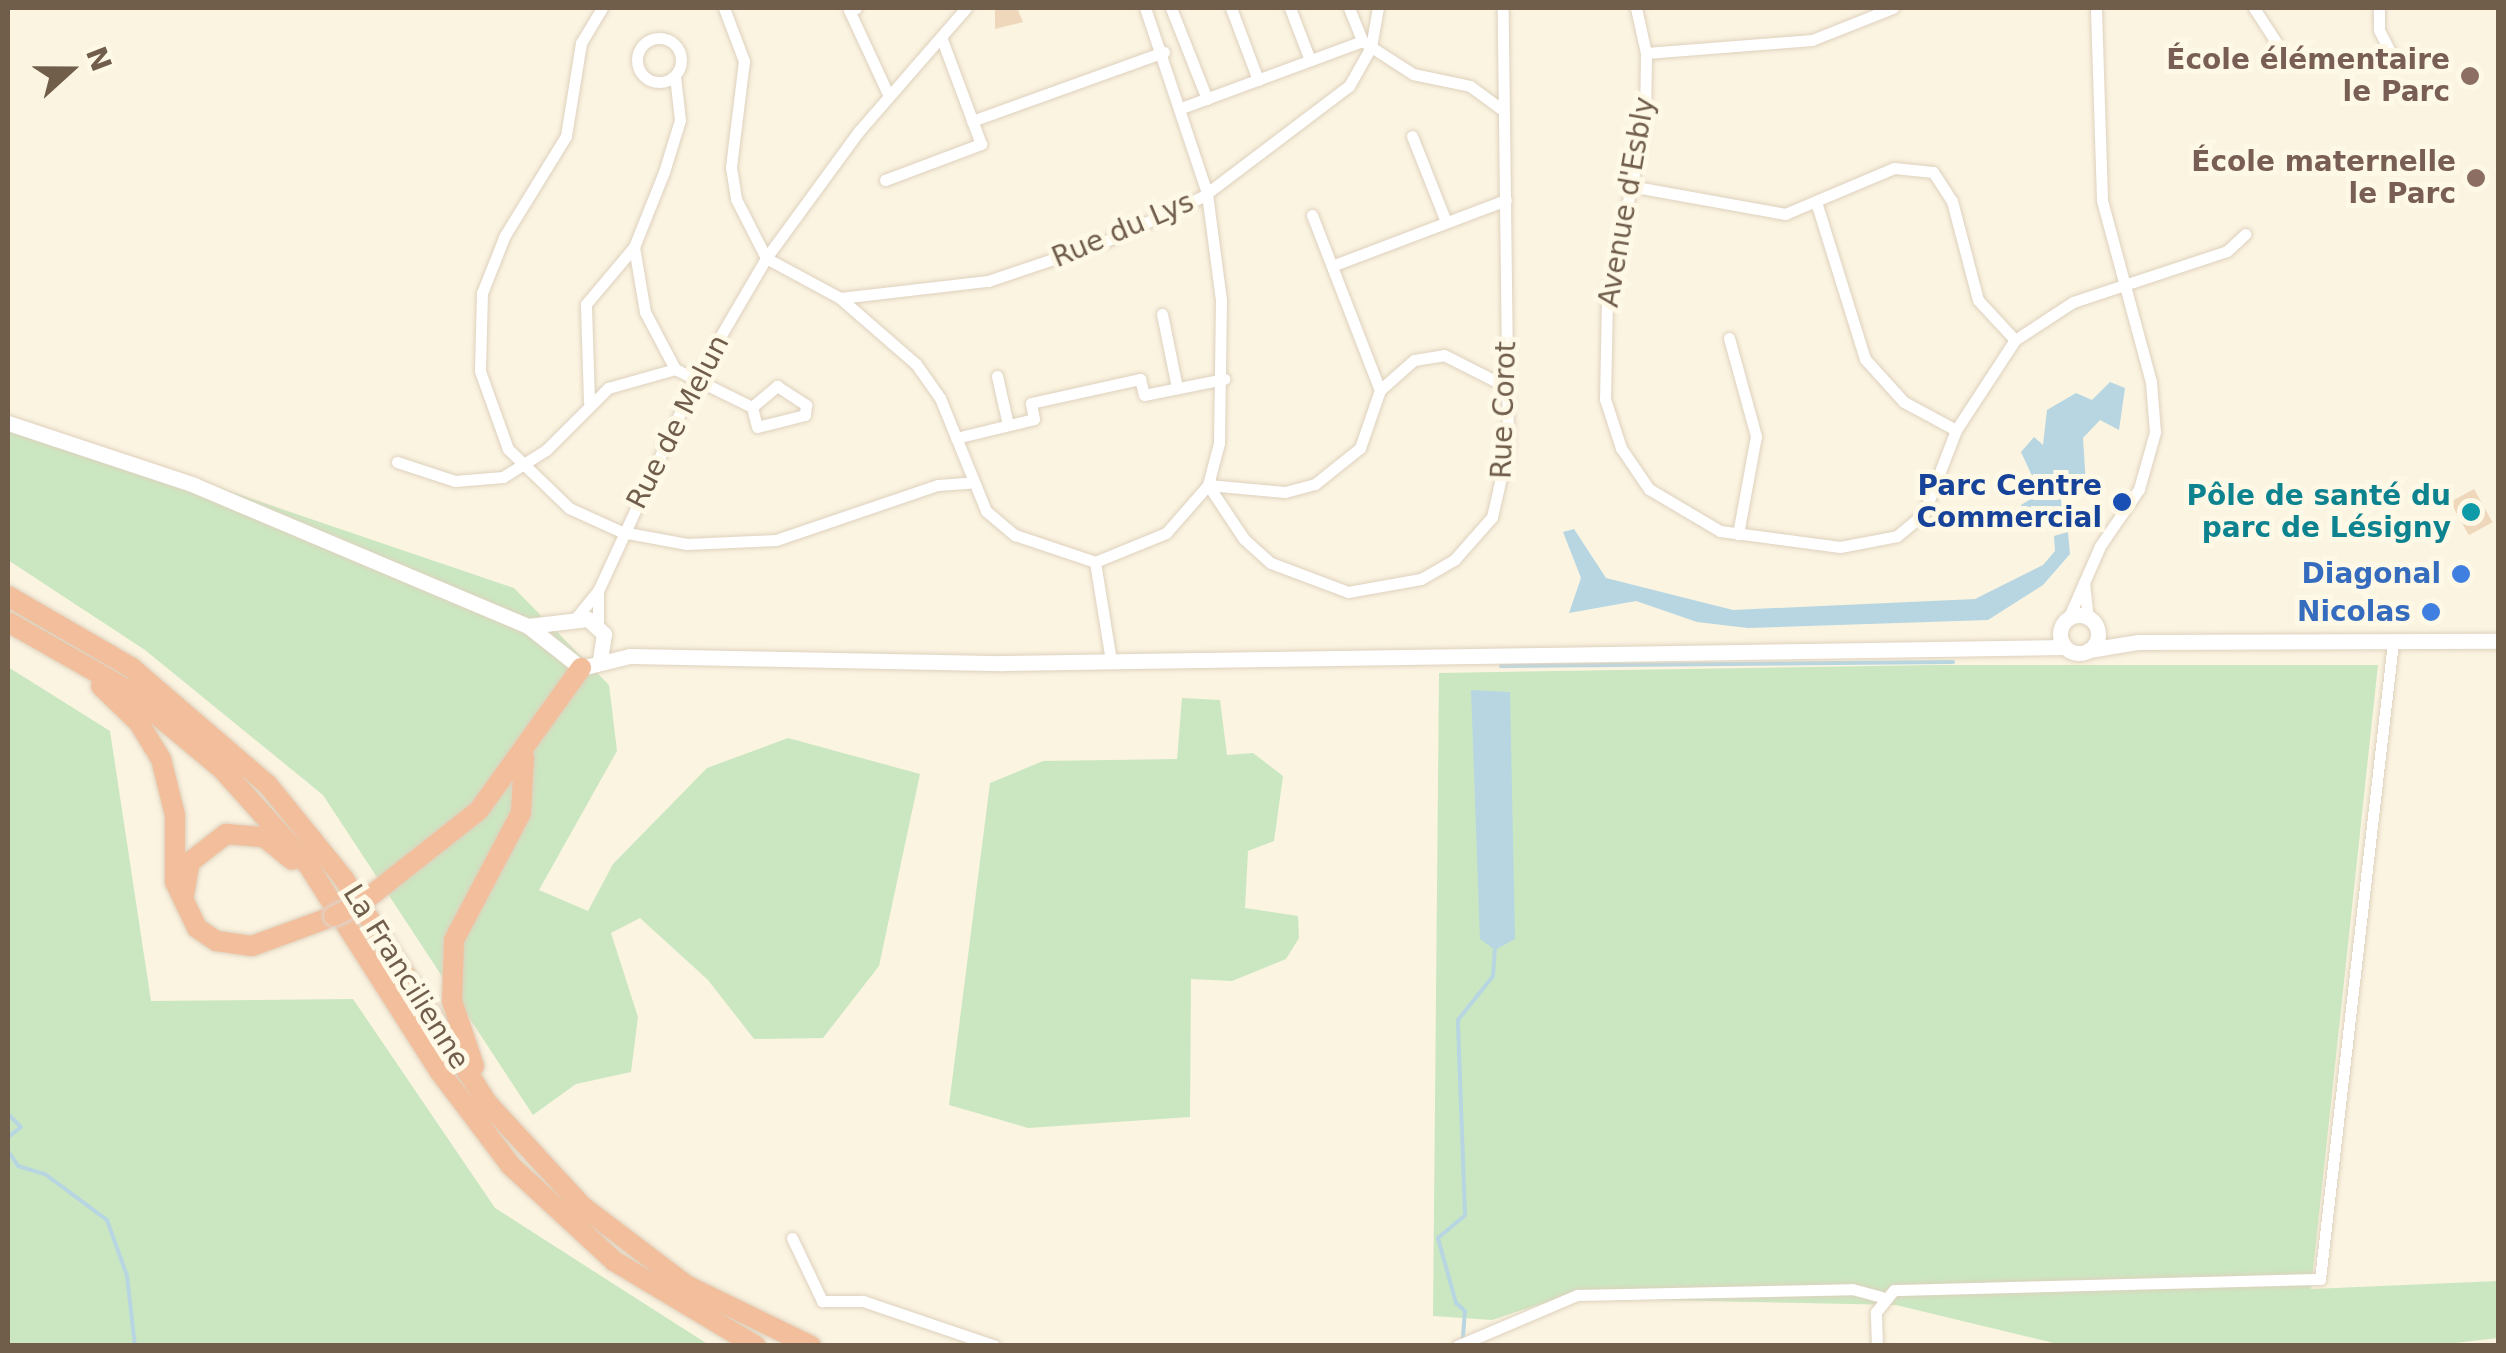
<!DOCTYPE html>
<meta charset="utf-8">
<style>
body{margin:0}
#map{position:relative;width:2506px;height:1353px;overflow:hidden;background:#fbf4e1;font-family:"DejaVu Sans",sans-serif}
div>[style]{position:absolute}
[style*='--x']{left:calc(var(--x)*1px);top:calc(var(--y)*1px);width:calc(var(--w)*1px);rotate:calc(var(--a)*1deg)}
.green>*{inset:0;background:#cbe7c1}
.water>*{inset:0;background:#b7d6e2}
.stream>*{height:4px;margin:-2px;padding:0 2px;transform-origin:2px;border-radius:2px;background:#b7d6e2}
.building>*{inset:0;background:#eed7ba;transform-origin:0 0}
.roads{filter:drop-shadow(0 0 2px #ded1be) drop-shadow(0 0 2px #ded1be)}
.street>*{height:11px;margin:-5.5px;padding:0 5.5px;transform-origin:5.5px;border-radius:5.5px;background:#fff}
.street>.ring{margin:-5.5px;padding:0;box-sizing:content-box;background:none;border:11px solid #fff;border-radius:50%}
.secondary>*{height:15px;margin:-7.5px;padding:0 7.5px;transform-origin:7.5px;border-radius:7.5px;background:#fff}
.secondary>.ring{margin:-7.5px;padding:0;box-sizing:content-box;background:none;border:15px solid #fff;border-radius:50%}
.highway>*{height:20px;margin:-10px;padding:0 10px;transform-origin:10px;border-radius:10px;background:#f2be9b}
.bridges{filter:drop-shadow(0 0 2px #ddd8d4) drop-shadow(0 0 2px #ddd8d4)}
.highway-bridge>*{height:20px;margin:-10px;padding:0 10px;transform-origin:10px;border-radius:10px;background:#f2be9b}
.dots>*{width:28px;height:28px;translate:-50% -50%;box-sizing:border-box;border:5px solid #fef8e7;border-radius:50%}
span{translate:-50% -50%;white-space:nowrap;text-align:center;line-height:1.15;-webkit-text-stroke:10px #fef8e7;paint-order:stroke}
.education-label{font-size:28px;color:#785e54;font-weight:700}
.right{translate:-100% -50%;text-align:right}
.street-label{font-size:28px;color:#705d4a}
.transit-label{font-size:28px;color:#164399;font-weight:700}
.culture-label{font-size:28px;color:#0d838f;font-weight:700}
.shop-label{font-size:28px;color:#366cbe;font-weight:700}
.frame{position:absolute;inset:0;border:10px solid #705d4a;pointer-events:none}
.north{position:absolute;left:20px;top:20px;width:100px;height:100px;-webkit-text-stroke:8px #fef8e7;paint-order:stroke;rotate:69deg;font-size:28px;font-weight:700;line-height:40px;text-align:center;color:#705d4a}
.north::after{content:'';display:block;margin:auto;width:35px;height:45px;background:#705d4a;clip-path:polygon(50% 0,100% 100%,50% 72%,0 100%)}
</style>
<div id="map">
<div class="green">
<i style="clip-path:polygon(8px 416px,514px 588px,609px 685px,617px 751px,539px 890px,588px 911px,613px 864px,707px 768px,788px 738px,920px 774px,879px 966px,823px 1038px,754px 1039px,708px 980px,640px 918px,611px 933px,638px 1017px,631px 1072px,576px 1084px,533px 1115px,323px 795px,145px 650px,8px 560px)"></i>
<i style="clip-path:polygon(1932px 665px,2378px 665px,2311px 1289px,2498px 1281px,2498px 1338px,2429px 1346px,2066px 1346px,1896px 1305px,1559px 1298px,1492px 1320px,1433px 1316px,1439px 673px)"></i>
<i style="clip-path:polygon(8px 667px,110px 731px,151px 1001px,353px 999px,495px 1208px,709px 1345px,8px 1345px)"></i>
<i style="clip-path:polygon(1182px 698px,1220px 700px,1227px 755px,1253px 753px,1283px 776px,1274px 841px,1248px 851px,1245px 908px,1298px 916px,1299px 938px,1286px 959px,1232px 981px,1191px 979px,1190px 1117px,1028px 1128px,949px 1105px,990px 783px,1043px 761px,1177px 759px)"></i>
</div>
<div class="water">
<i style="clip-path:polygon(2110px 382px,2125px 388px,2119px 430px,2100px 420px,2083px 438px,2086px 485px,2101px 490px,2101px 499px,2067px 488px,2064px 521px,2023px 516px,2021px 505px,2055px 484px,2033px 478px,2021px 452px,2034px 437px,2043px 445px,2047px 410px,2076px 393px,2092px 400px)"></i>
<i style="clip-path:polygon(1574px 529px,1606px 578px,1733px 610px,1975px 599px,2043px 565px,2055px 551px,2054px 536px,2068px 532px,2070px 554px,2043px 585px,1988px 620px,1748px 628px,1697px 622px,1636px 601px,1569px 613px,1581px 578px,1563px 532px)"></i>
<i style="clip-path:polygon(1471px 690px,1510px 692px,1515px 939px,1495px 950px,1480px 939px)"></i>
</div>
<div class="stream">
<i style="--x:1501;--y:666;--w:452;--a:-0.5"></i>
<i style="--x:8;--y:1114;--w:18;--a:45"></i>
<i style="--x:21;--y:1127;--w:16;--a:142"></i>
<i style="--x:8;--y:1151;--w:18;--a:56"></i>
<i style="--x:18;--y:1166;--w:28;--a:17"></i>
<i style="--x:45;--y:1174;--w:77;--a:36.6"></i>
<i style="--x:107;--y:1220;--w:59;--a:70.3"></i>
<i style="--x:127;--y:1276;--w:70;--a:83.5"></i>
<i style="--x:1463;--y:1338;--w:27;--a:-86"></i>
<i style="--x:1465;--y:1311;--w:12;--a:-138"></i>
<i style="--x:1456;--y:1303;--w:67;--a:-105.5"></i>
<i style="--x:1438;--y:1238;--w:35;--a:-40"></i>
<i style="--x:1465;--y:1215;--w:195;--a:-92.1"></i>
<i style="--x:1458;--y:1020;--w:56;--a:-51.5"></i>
<i style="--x:1493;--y:976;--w:26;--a:-86"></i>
</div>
<div class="building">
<i style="clip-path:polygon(995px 8px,1017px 8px,1023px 22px,995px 29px)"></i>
<i style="left:2474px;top:489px;width:38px;height:27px;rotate:61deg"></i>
</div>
<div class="roads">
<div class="street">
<i style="--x:602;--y:8;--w:41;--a:121"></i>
<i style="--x:581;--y:43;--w:94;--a:99.2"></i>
<i style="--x:566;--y:136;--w:116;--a:121.6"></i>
<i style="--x:505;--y:235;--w:62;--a:111.6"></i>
<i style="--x:482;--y:293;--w:78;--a:91.5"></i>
<i style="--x:480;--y:371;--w:83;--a:70.3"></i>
<i style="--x:508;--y:449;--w:85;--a:44"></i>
<i style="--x:569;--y:508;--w:58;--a:24.4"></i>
<i style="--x:622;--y:532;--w:66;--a:10.5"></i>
<i style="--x:687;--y:544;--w:89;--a:-2.6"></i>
<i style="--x:776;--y:540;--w:171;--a:-18.8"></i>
<i style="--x:938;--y:485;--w:31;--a:-4"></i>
<i style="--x:724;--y:8;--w:57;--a:69.3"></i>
<i style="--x:744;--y:61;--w:107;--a:97"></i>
<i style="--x:731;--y:167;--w:32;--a:81"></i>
<i style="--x:736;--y:199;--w:66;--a:63"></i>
<i style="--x:766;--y:258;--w:84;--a:28.4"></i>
<i style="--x:840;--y:298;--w:101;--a:41"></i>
<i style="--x:916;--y:364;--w:42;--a:54.8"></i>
<i style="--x:940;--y:398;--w:122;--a:67.8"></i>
<i style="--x:986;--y:511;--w:38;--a:40"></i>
<i style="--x:1015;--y:535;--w:84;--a:18.6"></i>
<i style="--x:1095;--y:562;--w:77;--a:-22.2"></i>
<i style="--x:1166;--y:533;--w:64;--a:-48.8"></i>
<i style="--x:1208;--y:485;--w:43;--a:-75.3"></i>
<i style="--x:1219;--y:443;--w:143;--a:-89.2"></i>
<i style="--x:1221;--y:300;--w:108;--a:-97.5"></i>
<i style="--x:1207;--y:193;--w:195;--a:-108.5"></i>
<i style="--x:856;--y:8;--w:7;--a:164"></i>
<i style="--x:849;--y:10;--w:95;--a:65.1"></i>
<i style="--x:1171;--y:8;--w:98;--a:68.4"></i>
<i style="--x:1231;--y:8;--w:77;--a:69.4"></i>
<i style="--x:1290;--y:8;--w:56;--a:69"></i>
<i style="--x:1349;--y:8;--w:35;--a:68"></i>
<i style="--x:1636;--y:8;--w:46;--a:77.5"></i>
<i style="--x:1646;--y:53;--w:70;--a:90.8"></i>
<i style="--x:1645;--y:123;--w:178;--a:102.3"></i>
<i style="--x:1607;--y:297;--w:102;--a:91.1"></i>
<i style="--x:1605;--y:399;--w:52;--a:71.9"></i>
<i style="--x:1621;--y:448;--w:50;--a:55.7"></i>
<i style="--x:1649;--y:489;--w:82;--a:30.6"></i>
<i style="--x:1720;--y:531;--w:121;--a:7.6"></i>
<i style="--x:1840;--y:547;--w:58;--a:-10.9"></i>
<i style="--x:1897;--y:536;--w:35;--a:-40"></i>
<i style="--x:1924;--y:513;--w:89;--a:-68.9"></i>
<i style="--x:1956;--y:430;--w:108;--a:-56.8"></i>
<i style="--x:2015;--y:340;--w:69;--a:-33.2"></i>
<i style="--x:2073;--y:302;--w:162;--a:-18.3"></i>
<i style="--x:2227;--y:251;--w:25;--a:-43"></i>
<i style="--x:2254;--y:8;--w:44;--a:57"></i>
<i style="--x:2379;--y:8;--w:22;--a:90"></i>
<i style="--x:2379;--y:30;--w:28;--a:63"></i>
<i class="ring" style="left:637px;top:38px;width:33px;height:33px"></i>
<i style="--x:1646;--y:53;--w:167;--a:-4.5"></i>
<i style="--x:1812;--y:40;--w:87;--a:-21.6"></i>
<i style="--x:1184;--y:107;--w:190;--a:-20.3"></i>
<i style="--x:1362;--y:41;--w:61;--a:32.9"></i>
<i style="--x:1413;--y:74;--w:58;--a:11.9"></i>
<i style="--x:1470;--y:86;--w:42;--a:36.3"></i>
<i style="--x:972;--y:121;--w:204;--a:-19.8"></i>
<i style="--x:1412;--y:136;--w:92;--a:68.4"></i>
<i style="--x:885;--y:180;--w:103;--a:-20.6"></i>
<i style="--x:981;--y:144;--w:114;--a:-110.5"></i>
<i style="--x:1630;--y:186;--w:158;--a:10.2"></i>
<i style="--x:1785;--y:214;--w:118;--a:-22.9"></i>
<i style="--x:1894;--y:168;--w:39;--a:6"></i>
<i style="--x:1933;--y:172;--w:35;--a:57"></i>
<i style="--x:1952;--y:201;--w:102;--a:75.3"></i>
<i style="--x:1978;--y:300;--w:54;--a:47.2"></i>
<i style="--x:1817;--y:205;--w:161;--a:72.7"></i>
<i style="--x:1865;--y:359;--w:58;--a:47.8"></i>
<i style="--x:1904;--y:402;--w:59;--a:28.3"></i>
<i style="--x:1312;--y:215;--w:188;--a:68.8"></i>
<i style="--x:634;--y:247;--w:66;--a:80.4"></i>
<i style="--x:645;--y:312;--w:64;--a:62.2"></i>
<i style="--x:675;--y:369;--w:86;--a:26.3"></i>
<i style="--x:1332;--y:266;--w:186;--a:-20.8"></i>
<i style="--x:840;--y:298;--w:149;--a:-6.6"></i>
<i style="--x:988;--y:281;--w:122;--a:-18.6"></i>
<i style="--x:1104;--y:242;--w:108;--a:-24.7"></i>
<i style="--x:1202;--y:197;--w:184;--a:-37.1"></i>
<i style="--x:1349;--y:86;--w:45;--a:-60.6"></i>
<i style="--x:1371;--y:47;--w:40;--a:-80"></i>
<i style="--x:1162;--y:314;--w:76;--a:78.5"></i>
<i style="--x:1729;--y:338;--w:102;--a:74.6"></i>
<i style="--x:1756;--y:436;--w:100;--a:100.4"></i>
<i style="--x:997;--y:376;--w:50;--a:77.3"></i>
<i style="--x:777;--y:386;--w:35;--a:33"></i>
<i style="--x:806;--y:405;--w:10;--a:96"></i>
<i style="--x:805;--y:415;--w:49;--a:166"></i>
<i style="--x:757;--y:427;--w:21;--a:-104"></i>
<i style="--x:752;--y:407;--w:33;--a:-40"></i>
<i style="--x:589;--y:402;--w:98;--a:-91.8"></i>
<i style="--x:586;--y:304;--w:75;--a:-49.9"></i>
<i style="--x:634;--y:247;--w:81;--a:-68.2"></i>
<i style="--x:664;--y:172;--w:54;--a:-72.9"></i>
<i style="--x:680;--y:120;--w:44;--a:-96.5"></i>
<i style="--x:956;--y:438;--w:80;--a:-13.7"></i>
<i style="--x:1034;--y:419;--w:16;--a:-101"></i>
<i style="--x:1031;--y:403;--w:112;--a:-12.4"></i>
<i style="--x:1140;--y:379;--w:16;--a:76"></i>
<i style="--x:1144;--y:395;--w:82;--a:-11.3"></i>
<i style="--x:397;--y:462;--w:61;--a:18.1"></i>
<i style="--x:455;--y:481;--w:48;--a:-4.8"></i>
<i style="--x:503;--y:477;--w:51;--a:-32.1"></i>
<i style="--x:546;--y:450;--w:88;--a:-45"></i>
<i style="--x:608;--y:388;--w:70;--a:-15.8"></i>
<i style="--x:1208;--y:485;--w:65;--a:56.3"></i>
<i style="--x:1244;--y:539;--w:36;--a:42"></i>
<i style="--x:1271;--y:563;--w:82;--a:20.6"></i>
<i style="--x:1348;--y:592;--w:74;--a:-10.1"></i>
<i style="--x:1421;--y:579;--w:39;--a:-30"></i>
<i style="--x:1455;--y:559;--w:56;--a:-48.6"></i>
<i style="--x:1492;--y:517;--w:72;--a:-77.1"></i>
<i style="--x:1508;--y:447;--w:439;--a:-90.7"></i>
<i style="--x:1208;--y:485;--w:77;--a:5.2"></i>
<i style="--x:1285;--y:492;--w:31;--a:-15"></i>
<i style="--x:1315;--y:484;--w:58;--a:-38.7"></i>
<i style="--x:1360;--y:448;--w:61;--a:-71"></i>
<i style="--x:1380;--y:390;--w:45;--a:-41.4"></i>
<i style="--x:1414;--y:360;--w:30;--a:-9"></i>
<i style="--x:1444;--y:355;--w:71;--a:26.9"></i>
<i style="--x:1095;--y:562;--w:100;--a:80.8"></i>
<i style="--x:2084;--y:582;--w:36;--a:84"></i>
<i style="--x:576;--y:618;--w:35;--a:-51"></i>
<i style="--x:598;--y:591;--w:234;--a:-65.3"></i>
<i style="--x:696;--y:378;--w:139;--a:-59.7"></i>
<i style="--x:766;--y:258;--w:157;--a:-53.8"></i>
<i style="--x:859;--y:131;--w:163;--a:-49"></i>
<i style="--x:2068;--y:619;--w:80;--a:-66.3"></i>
<i style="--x:2100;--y:546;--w:69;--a:-55.6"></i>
<i style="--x:2139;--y:489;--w:59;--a:-74.3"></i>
<i style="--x:2155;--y:432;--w:50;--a:-94.6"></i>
<i style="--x:2151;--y:382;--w:188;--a:-105.1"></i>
<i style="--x:2102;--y:200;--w:192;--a:-91.8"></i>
<i style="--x:598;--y:625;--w:34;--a:-90"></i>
<i style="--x:792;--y:1238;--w:70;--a:64.5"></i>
<i style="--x:822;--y:1301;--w:41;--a:0"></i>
<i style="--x:863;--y:1301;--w:139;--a:18.8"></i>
<i style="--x:1457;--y:1346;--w:130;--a:-23"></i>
<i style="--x:1577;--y:1295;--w:275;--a:-1.2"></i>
<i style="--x:1852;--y:1289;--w:30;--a:15"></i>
<i style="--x:1877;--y:1346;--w:34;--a:-92"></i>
<i style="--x:1876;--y:1312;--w:28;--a:-51"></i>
<i style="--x:1894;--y:1290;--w:426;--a:-1.5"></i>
<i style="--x:2320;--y:1279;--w:641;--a:-83.46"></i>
</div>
<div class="secondary">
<i style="--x:8;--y:423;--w:196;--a:18.4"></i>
<i style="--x:194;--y:485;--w:363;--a:22.9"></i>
<i style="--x:528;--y:626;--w:68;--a:38.4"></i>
<i style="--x:581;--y:668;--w:50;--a:-13.8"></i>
<i style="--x:630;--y:656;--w:374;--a:1.1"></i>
<i style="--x:1004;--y:663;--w:1061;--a:-0.86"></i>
<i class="ring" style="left:2060px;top:615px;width:23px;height:23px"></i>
<i style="--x:528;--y:626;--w:60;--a:-6.7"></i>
<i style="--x:588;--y:619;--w:22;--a:43"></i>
<i style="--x:604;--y:634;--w:24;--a:99"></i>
<i style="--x:2089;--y:650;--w:50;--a:-9.3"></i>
<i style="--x:2138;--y:642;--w:360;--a:-0.2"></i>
</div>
<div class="highway">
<i style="--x:8;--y:596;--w:143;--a:30.1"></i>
<i style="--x:132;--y:668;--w:179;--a:40.7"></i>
<i style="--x:268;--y:785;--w:121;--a:51"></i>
<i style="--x:344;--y:879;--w:267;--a:57.4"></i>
<i style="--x:488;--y:1104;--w:139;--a:47.3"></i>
<i style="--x:582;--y:1206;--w:131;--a:37.2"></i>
<i style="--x:686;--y:1285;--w:139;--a:26"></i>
<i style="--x:8;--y:622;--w:136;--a:29.6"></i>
<i style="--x:126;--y:689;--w:125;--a:39.8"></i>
<i style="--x:222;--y:769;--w:129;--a:48.1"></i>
<i style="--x:308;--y:865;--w:246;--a:57.5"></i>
<i style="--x:440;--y:1072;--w:118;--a:52.9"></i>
<i style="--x:511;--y:1166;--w:140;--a:42.7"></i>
<i style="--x:614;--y:1261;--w:165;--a:30.9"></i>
<i style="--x:101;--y:686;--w:53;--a:44.2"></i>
<i style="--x:139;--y:723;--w:42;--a:58.6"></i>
<i style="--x:161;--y:759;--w:58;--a:76"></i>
<i style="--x:175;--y:815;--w:67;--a:90"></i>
<i style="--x:175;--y:882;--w:51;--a:64.4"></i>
<i style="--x:197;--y:928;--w:23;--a:34"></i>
<i style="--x:216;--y:941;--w:36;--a:8"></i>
<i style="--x:252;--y:946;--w:87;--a:-20.1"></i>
<i style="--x:184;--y:895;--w:34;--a:-80"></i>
<i style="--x:190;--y:862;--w:46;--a:-37.9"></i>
<i style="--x:226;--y:834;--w:38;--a:5"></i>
<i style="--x:264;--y:837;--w:36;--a:39"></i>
<i style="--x:369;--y:897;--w:140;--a:-38.3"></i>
<i style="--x:479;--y:810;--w:175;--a:-54.3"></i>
<i style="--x:474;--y:1066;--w:69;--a:-108.7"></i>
<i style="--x:452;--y:1001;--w:61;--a:-88.1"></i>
<i style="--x:454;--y:940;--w:144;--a:-62.2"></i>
<i style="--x:521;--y:813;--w:56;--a:-86.9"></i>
</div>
</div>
<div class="bridges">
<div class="highway-bridge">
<i style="--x:334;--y:916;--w:19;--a:-25"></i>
</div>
</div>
<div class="dots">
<i style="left:2470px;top:76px;background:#8d6e63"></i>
<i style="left:2476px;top:178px;background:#8d6e63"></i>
<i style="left:2122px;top:502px;background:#1a4fb4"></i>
<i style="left:2471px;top:512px;background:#0f9aa8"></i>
<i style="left:2461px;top:574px;background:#3f7fe0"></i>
<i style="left:2431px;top:612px;background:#3f7fe0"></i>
</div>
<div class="education-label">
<span class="right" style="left:2450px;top:76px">École élémentaire<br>le Parc</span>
<span class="right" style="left:2456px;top:178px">École maternelle<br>le Parc</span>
</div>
<div class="street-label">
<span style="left:1627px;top:202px;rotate:-80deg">Avenue d'Esbly</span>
<span style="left:1123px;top:230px;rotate:-23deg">Rue du Lys</span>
<span style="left:1504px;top:410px;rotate:-88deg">Rue Corot</span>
<span style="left:678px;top:422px;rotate:-63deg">Rue de Melun</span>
<span style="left:406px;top:977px;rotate:58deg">La Francilienne</span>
</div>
<div class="transit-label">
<span class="right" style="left:2102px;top:502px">Parc Centre<br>Commercial</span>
</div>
<div class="culture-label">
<span class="right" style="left:2451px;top:512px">Pôle de santé du<br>parc de Lésigny</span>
</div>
<div class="shop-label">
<span class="right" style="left:2441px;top:574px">Diagonal</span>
<span class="right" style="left:2411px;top:612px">Nicolas</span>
</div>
<div class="frame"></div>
<div class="north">N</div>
</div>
